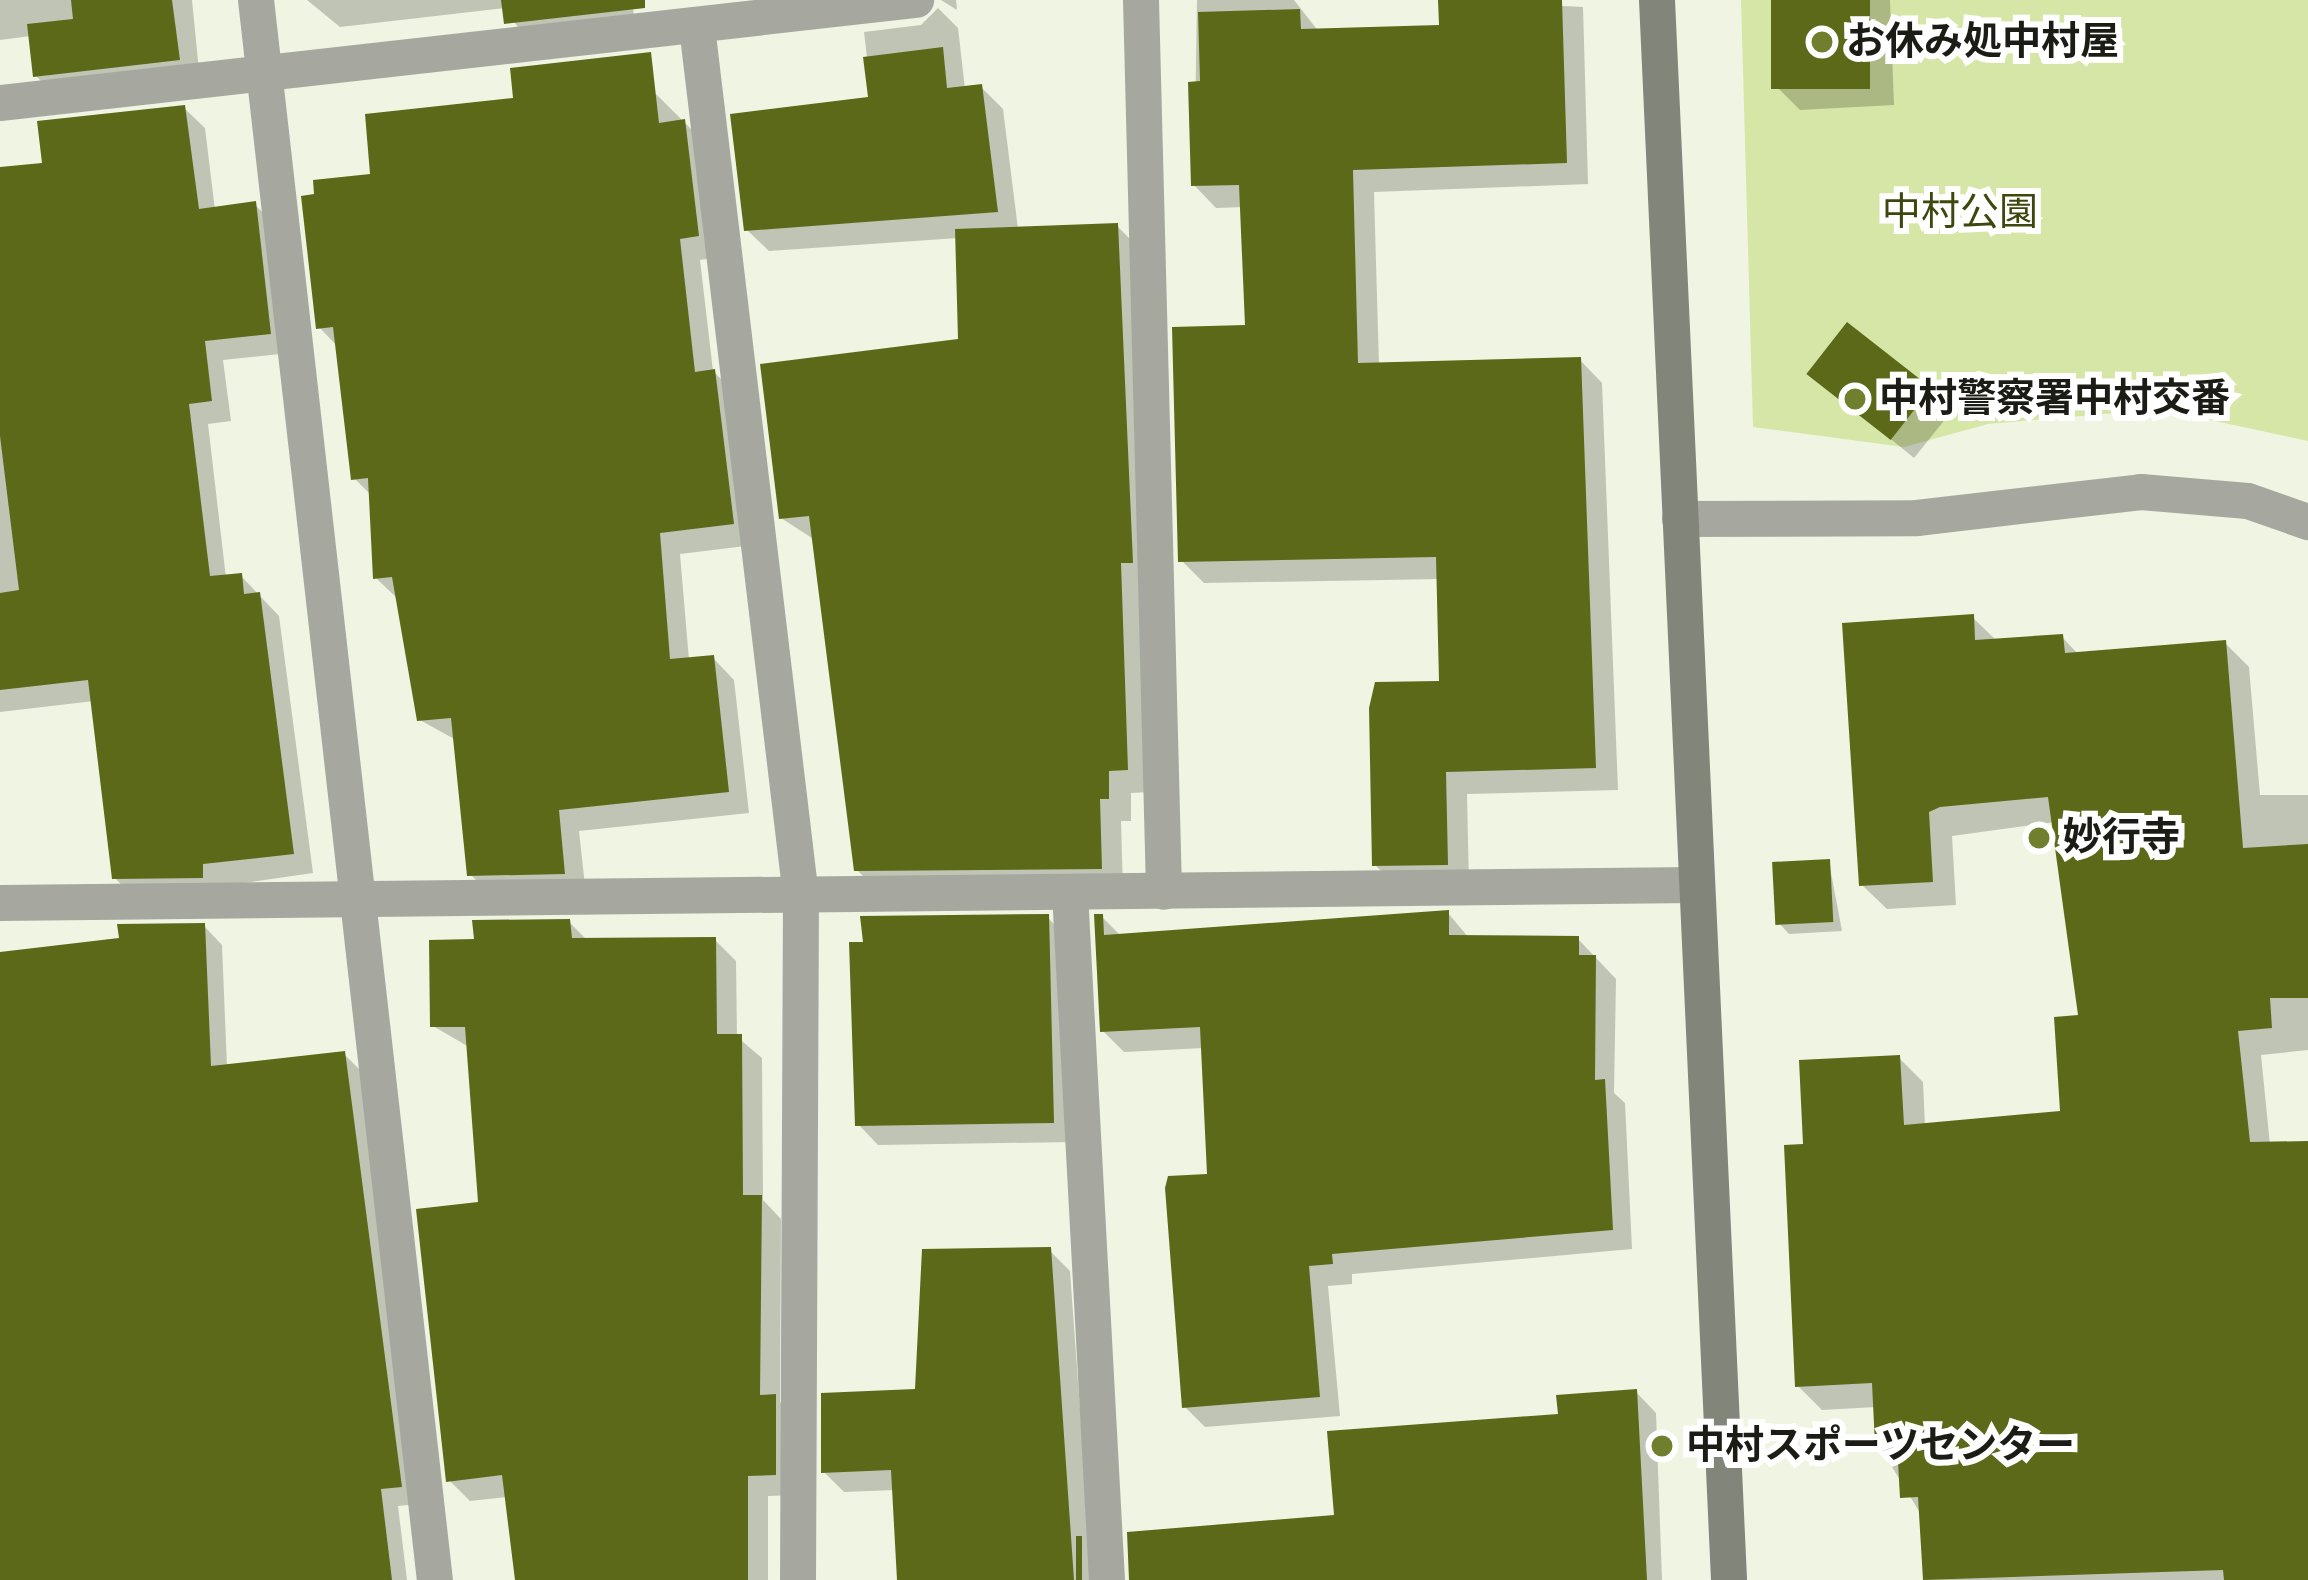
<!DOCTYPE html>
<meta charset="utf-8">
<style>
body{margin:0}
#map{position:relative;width:2308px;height:1580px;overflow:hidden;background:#eff5e2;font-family:"Nunito Sans","Noto Sans JP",sans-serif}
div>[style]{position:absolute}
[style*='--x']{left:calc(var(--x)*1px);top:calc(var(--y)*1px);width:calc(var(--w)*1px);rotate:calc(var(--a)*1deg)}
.green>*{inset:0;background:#d6e6a6}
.shadow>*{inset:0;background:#0003}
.building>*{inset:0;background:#5b6919;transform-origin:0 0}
.street>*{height:36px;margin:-18px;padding:0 18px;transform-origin:18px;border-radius:18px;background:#a6a8a0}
.secondary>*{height:36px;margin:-18px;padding:0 18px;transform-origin:18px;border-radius:18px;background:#828579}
.dots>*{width:33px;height:33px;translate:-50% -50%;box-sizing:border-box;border:6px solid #fff;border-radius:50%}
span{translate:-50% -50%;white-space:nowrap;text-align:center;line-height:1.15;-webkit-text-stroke:12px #fff;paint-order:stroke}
.poi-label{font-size:39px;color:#1a1c15;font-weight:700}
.left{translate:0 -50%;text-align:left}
.park-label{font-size:39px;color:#3e480e}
</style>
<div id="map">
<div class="green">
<i style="clip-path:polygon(1741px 0,2308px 0,2308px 441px,2160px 409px,1988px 424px,1904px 447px,1753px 427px)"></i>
</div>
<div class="shadow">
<i style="clip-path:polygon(0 0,192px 0,200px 81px,57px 97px,35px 75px,31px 36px,0 40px)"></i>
<i style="clip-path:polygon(307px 0,632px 0,636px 33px,530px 45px,505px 8px,340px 27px)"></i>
<i style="clip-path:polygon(941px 0,956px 0,957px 10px)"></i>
<i style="clip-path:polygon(1197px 0,1294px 0,1319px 32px,1442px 28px,1441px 0,1583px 7px,1588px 184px,1374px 192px,1379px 366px,1580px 360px,1602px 383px,1618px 790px,1467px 794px,1469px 887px,1398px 887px,1375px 865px,1442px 684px,1440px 579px,1204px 583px,1181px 560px,1248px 327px,1243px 207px,1216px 208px,1194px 185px)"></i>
<i style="clip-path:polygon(1774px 0,1890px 0,1894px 105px,1800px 110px,1778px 88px)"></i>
<i style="clip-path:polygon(938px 8px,958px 28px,965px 89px,981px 87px,1003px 109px,1018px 229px,1117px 226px,1140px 249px,1149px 792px,1131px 793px,1131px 821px,1121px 821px,1123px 891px,880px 893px,857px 870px,815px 540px,781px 518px,961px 342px,958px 238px,769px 251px,747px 230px,872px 100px,864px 32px,921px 25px)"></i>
<i style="clip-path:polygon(653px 91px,706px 144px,720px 257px,700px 260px,713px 371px,736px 394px,754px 545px,680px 554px,689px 660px,713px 658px,734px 680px,749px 813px,579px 831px,586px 895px,492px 896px,470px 874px,456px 740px,420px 720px,399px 600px,376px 578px,372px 496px,354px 478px,338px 347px,319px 327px,373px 177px)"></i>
<i style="clip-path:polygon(184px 108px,205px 128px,215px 210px,255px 205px,276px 225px,290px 353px,223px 360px,231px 421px,208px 424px,226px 578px,241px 576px,279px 616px,313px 873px,135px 899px,115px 878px,94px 701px,0 712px,0 170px,45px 165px)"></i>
<i style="clip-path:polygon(1811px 374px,1929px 390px,1951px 412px,1914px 458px)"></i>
<i style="clip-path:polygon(1972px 617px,1997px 641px,2062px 637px,2079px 655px,2225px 643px,2249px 667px,2260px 795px,2308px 795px,2308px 1050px,2261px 1055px,2270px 1145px,2308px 1144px,2308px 1580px,1926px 1580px,1922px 1516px,1878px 1444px,1876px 1407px,1822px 1410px,1798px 1386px,1899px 1058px,1923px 1082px,1925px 1126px,2064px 1113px,2081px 1018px,2055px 822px,1952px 836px,1956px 905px,1887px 909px,1862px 885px)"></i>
<i style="clip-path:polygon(1829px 862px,1842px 931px,1789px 934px,1779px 923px)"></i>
<i style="clip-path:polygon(1448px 913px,1469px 938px,1578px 939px,1616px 979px,1614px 1093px,1625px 1103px,1632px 1249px,1352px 1274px,1352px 1284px,1328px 1286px,1340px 1416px,1205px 1427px,1184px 1406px,1210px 1176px,1204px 1048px,1124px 1052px,1103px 1031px,1102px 917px,1121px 936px)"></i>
<i style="clip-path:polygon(1047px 917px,1068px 938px,1073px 1142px,878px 1145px,858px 1124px)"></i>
<i style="clip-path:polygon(569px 922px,588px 941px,715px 940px,736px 961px,737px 1037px,762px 1058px,763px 1200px,781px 1219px,780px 1402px,796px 1418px,796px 1495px,768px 1496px,768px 1580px,518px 1580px,507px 1497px,470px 1501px,449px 1480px,481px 1204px,469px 1047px,433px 1026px,477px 942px)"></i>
<i style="clip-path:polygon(204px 926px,222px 945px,227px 1067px,344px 1054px,362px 1072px,418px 1504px,398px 1506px,407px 1580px,34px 1580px,0 1538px,0 955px)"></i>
<i style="clip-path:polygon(1049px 1250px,1070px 1271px,1090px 1548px,1103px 1580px,900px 1580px,895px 1490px,844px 1492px,824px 1472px,918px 1392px)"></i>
<i style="clip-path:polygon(1636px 1392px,1656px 1413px,1662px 1580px,1130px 1580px,1337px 1518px)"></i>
</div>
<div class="building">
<i style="clip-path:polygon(71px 0,172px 0,180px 60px,33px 77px,27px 24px,73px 19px)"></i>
<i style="clip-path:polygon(501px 0,645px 0,645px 8px,504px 24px)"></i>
<i style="clip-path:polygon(1438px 0,1562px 0,1567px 163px,1353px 170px,1358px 363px,1581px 357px,1596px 768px,1446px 772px,1448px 865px,1372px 866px,1369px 708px,1375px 682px,1439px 681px,1436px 557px,1178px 562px,1172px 327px,1245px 325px,1239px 185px,1191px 186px,1188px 82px,1200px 81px,1198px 12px,1300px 9px,1301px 29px,1439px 25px)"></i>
<i style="left:1771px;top:0;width:99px;height:89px"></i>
<i style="clip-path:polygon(943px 47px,947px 88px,982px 84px,998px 212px,744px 231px,730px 114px,868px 97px,863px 57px)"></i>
<i style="clip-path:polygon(651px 52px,659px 123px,685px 119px,699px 236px,680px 239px,695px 372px,715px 369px,734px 524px,660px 533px,670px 659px,714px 655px,729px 792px,559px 810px,565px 874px,467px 876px,451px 718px,417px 721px,392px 577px,373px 579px,368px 478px,351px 480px,333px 327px,316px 329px,301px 196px,314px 194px,313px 180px,370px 174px,365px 114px,513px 98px,510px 68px)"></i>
<i style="clip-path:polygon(185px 105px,199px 209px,256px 201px,271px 334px,205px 341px,212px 401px,189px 404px,210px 576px,242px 573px,244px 594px,260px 592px,294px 854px,203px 864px,203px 878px,112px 879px,88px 680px,0 690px,0 593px,19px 590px,0 436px,0 167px,42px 163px,37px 121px)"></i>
<i style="clip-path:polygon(1118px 223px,1133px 563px,1121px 563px,1128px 770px,1109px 771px,1109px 799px,1100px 799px,1102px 869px,854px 871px,809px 516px,779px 519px,760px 364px,958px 339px,955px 229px)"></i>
<i style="left:1847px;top:322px;width:107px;height:66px;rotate:38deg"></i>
<i style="clip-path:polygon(1974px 614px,1975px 640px,2063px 634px,2065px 653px,2226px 640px,2243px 848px,2308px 844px,2308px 998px,2270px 998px,2272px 1028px,2238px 1031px,2250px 1142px,2308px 1141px,2308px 1580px,2224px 1580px,2223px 1570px,1923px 1580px,1918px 1497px,1900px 1498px,1897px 1444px,1875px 1445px,1872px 1383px,1795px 1387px,1784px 1145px,1803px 1144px,1799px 1060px,1900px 1055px,1904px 1125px,2060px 1111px,2054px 1017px,2078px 1015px,2048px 797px,1940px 807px,1929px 812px,1933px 882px,1859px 886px,1842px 623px)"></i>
<i style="left:1830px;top:859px;width:63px;height:58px;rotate:87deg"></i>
<i style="clip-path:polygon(1449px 910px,1449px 935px,1579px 936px,1579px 955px,1596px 955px,1595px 1080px,1605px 1079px,1613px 1230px,1332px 1254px,1333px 1264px,1309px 1266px,1320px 1397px,1182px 1408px,1165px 1188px,1168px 1176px,1207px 1174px,1200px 1027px,1100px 1032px,1094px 914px,1103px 914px,1104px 935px)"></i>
<i style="clip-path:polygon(1049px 914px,1054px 1123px,855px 1126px,849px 942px,863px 942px,860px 916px)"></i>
<i style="clip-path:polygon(570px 919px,572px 938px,716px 937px,717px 1034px,742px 1034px,743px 1195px,762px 1195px,760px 1395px,776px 1394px,776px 1475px,748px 1476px,748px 1580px,515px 1580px,502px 1475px,446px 1482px,416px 1209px,478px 1202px,465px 1027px,430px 1027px,429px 940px,474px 939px,472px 920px)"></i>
<i style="clip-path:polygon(205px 923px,211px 1066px,345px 1051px,402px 1487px,381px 1489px,392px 1580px,0 1580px,0 952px,119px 938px,117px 924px)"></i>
<i style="clip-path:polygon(1051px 1247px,1074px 1580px,897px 1580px,891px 1470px,821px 1473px,821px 1393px,915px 1389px,922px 1249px)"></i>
<i style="clip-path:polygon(1637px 1389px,1647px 1580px,1129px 1580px,1127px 1532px,1334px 1515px,1327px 1431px,1558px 1414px,1556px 1395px)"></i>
<i style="left:1076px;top:1536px;width:6px;height:44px"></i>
</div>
<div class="street">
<i style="--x:256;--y:0;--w:1590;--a:83.54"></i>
<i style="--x:1141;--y:0;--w:892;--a:88.52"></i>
<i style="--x:697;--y:27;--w:875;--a:83.18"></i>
<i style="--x:801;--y:896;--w:684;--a:90.25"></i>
<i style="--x:0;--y:103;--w:922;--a:-6.42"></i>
<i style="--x:1680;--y:519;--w:237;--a:-0.2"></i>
<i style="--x:1917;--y:518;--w:226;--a:-6.6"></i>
<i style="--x:2141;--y:492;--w:107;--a:4.8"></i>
<i style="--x:2248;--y:501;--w:64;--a:19.3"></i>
<i style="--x:1070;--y:893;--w:688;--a:86.92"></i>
<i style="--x:0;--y:903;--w:1697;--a:-0.61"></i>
</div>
<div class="secondary">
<i style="--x:1657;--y:0;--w:1582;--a:87.39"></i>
</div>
<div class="dots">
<i style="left:1822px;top:42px;background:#6f7f2e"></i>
<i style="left:1855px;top:399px;background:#6f7f2e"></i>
<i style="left:2039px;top:838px;background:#6f7f2e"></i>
<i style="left:1662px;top:1446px;background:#6f7f2e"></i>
</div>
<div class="poi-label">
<span class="left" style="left:1846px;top:42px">お休み処中村屋</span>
<span class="left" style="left:1879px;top:399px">中村警察署中村交番</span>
<span class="left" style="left:2063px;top:838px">妙行寺</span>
<span class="left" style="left:1686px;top:1446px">中村スポーツセンター</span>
</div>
<div class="park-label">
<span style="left:1960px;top:213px">中村公園</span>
</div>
</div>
